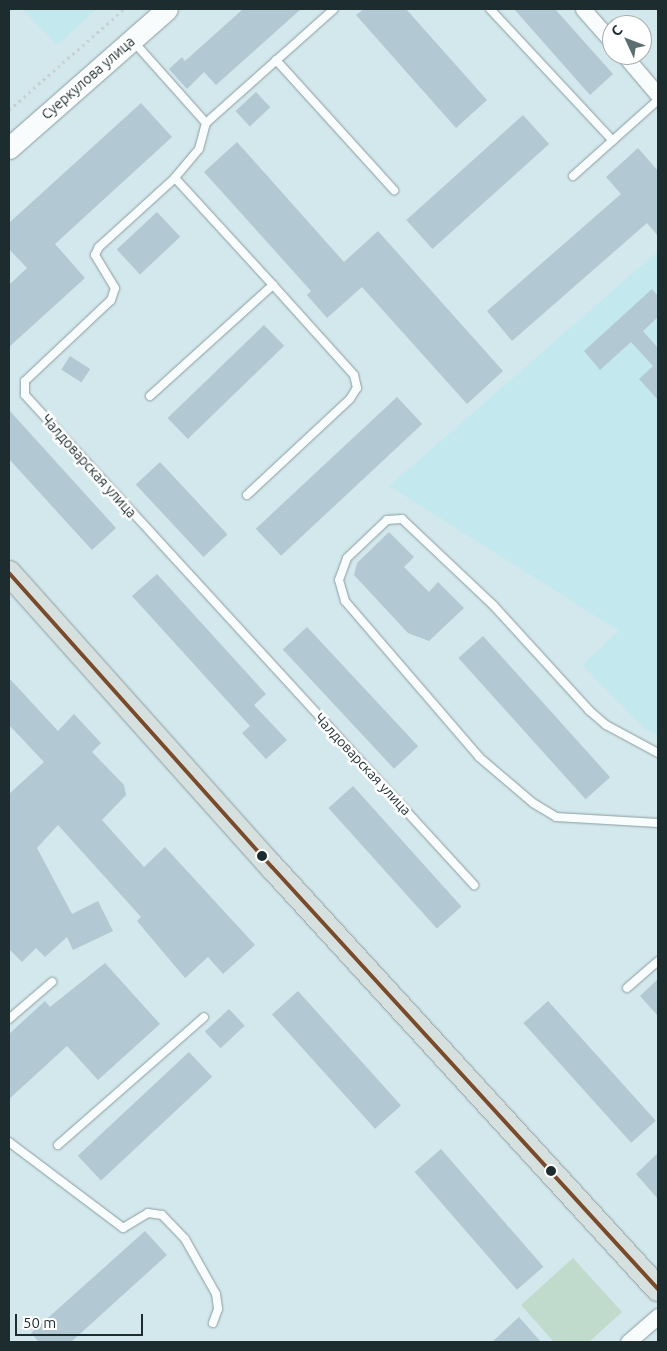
<!DOCTYPE html>
<meta charset="utf-8">
<style>
body{margin:0}
#map{position:relative;width:667px;height:1351px;overflow:hidden;background:#d2e8ec;font-family:Ubuntu,sans-serif}
div>[style]{position:absolute}
[style*='--x']{left:calc(var(--x)*1px);top:calc(var(--y)*1px);width:calc(var(--w)*1px);rotate:calc(var(--a)*1deg)}
.built>*{inset:0;background:#c3e9ef}
.green>*{inset:0;background:#c0dbcb}
.building>*{inset:0;background:#b2c8d2;transform-origin:0 0}
.path>*{height:3px;margin-top:-1.5px;transform-origin:0;background:repeating-linear-gradient(90deg,#cad0d2 0 2.5px,transparent 0 6.5px)}
.roads{filter:drop-shadow(0 0 1px #8c9c9f) drop-shadow(0 0 1px #8c9c9f)}
.lane>*{height:8px;margin:-4px;padding:0 4px;transform-origin:4px;border-radius:4px;background:#f8fcfc}
.street>*{height:15px;margin:-7.5px;padding:0 7.5px;transform-origin:7.5px;border-radius:7.5px;background:#f8fcfc}
.secondary>*{height:21px;margin:-10.5px;padding:0 10.5px;transform-origin:10.5px;border-radius:10.5px;background:#f8fcfc}
.primary>*{height:24px;margin:-12px;padding:0 12px;transform-origin:12px;border-radius:12px;background:#d6e0df}
.bus-1>*{height:4px;margin:-2px;padding:0 2px;transform-origin:2px;border-radius:2px;background:#7a4b2a}
.dots>*{width:14px;height:14px;translate:-50% -50%;box-sizing:border-box;border:2px solid #fff;border-radius:50%}
span{translate:-50% -50%;white-space:nowrap;text-align:center;line-height:1.15;-webkit-text-stroke:5px #fff;paint-order:stroke}
.street-label{font-size:14px;color:#1d2d2f}
.frame{position:absolute;inset:0;border:10px solid #1d2d2f;pointer-events:none}
.north{position:absolute;left:602px;top:15px;width:50px;height:50px;box-sizing:border-box;background:#fff;border:1px solid #a5abac;border-radius:50%;rotate:313deg;font-size:14px;font-weight:700;line-height:20px;text-align:center;color:#1d2d2f}
.north::after{content:'';display:block;margin:auto;width:18px;height:22px;background:#5c6e71;clip-path:polygon(50% 0,100% 100%,50% 72%,0 100%)}
.scale{position:absolute;left:15px;top:1314px;width:128px;height:22px;box-sizing:border-box;border:2px solid #1d2d2f;border-top:0;padding-left:6px;font-size:15px;line-height:18px;white-space:nowrap;color:#1d2d2f;-webkit-text-stroke:4px #fff;paint-order:stroke}
</style>
<div id="map">
<div class="built">
<i style="clip-path:polygon(22px 9px,97px 9px,57px 45px)"></i>
<i style="clip-path:polygon(658px 251px,658px 735px,645px 729px,582px 665px,619px 631px,389px 486px)"></i>
</div>
<div class="green">
<i style="clip-path:polygon(573px 1258px,622px 1312px,589px 1342px,554px 1342px,521px 1305px)"></i>
</div>
<div class="building">
<i style="clip-path:polygon(243px 9px,301px 9px,216px 85px,204px 72px,187px 89px,169px 69px,182px 57px,185px 61px)"></i>
<i style="clip-path:polygon(364px 9px,406px 9px,487px 100px,456px 128px,356px 15px)"></i>
<i style="clip-path:polygon(514px 9px,555px 9px,613px 74px,590px 95px)"></i>
<i style="left:256px;top:92px;width:21px;height:28px;rotate:47deg"></i>
<i style="clip-path:polygon(141px 103px,172px 137px,55px 244px,85px 278px,9px 347px,9px 285px,27px 268px,9px 249px,9px 223px)"></i>
<i style="left:523px;top:115px;width:39px;height:157px;rotate:48deg"></i>
<i style="clip-path:polygon(237px 142px,344px 262px,378px 231px,503px 371px,467px 404px,362px 287px,327px 318px,307px 295px,311px 291px,204px 172px)"></i>
<i style="clip-path:polygon(638px 148px,658px 171px,658px 236px,647px 223px,512px 341px,487px 311px,621px 194px,606px 177px)"></i>
<i style="left:157px;top:212px;width:34px;height:55px;rotate:47deg"></i>
<i style="clip-path:polygon(652px 289px,658px 296px,658px 317px,643px 331px,658px 348px,658px 400px,639px 379px,653px 366px,631px 342px,600px 370px,584px 351px)"></i>
<i style="left:264px;top:325px;width:29px;height:134px;rotate:46deg"></i>
<i style="left:70px;top:356px;width:24px;height:16px;rotate:33deg"></i>
<i style="left:397px;top:397px;width:37px;height:193px;rotate:47deg"></i>
<i style="clip-path:polygon(9px 410px,116px 528px,92px 550px,9px 459px)"></i>
<i style="left:160px;top:462px;width:99px;height:33px;rotate:47deg"></i>
<i style="clip-path:polygon(389px 532px,414px 557px,404px 567px,429px 592px,438px 582px,464px 608px,429px 641px,408px 633px,354px 575px,357px 563px)"></i>
<i style="clip-path:polygon(157px 574px,266px 694px,254px 705px,287px 740px,266px 759px,242px 733px,250px 726px,132px 596px)"></i>
<i style="left:307px;top:627px;width:163px;height:33px;rotate:47deg"></i>
<i style="left:483px;top:636px;width:190px;height:33px;rotate:48deg"></i>
<i style="clip-path:polygon(9px 678px,58px 731px,74px 714px,101px 743px,92px 752px,124px 785px,126px 795px,102px 820px,144px 867px,165px 847px,255px 945px,223px 974px,208px 957px,185px 978px,137px 921px,141px 917px,58px 825px,37px 848px,72px 914px,98px 901px,113px 931px,73px 950px,67px 937px,45px 957px,36px 948px,22px 962px,9px 949px,9px 794px,44px 762px,9px 725px)"></i>
<i style="left:353px;top:786px;width:162px;height:33px;rotate:48deg"></i>
<i style="clip-path:polygon(105px 963px,160px 1024px,98px 1080px,67px 1046px,9px 1099px,9px 1034px,45px 1001px,50px 1007px)"></i>
<i style="clip-path:polygon(658px 979px,658px 1016px,640px 996px)"></i>
<i style="left:298px;top:991px;width:154px;height:35px;rotate:48deg"></i>
<i style="left:548px;top:1001px;width:161px;height:33px;rotate:48deg"></i>
<i style="left:229px;top:1009px;width:23px;height:33px;rotate:47deg"></i>
<i style="left:189px;top:1052px;width:34px;height:152px;rotate:47deg"></i>
<i style="left:441px;top:1149px;width:156px;height:35px;rotate:49deg"></i>
<i style="clip-path:polygon(658px 1153px,658px 1199px,636px 1174px)"></i>
<i style="clip-path:polygon(145px 1231px,167px 1255px,71px 1342px,39px 1342px,31px 1333px)"></i>
<i style="clip-path:polygon(519px 1317px,541px 1342px,492px 1342px)"></i>
</div>
<div class="path">
<i style="--x:9;--y:110;--w:153;--a:-41.3"></i>
</div>
<div class="roads">
<div class="lane">
<i style="--x:490;--y:9;--w:180;--a:47"></i>
<i style="--x:133;--y:41;--w:110;--a:48.3"></i>
<i style="--x:206;--y:123;--w:27;--a:105"></i>
<i style="--x:199;--y:149;--w:38;--a:130"></i>
<i style="--x:175;--y:178;--w:103;--a:137.8"></i>
<i style="--x:99;--y:247;--w:9;--a:117"></i>
<i style="--x:95;--y:255;--w:39;--a:59"></i>
<i style="--x:115;--y:288;--w:13;--a:108"></i>
<i style="--x:111;--y:300;--w:118;--a:136.7"></i>
<i style="--x:25;--y:381;--w:14;--a:90"></i>
<i style="--x:25;--y:395;--w:665;--a:47.5"></i>
<i style="--x:276;--y:60;--w:176;--a:47.8"></i>
<i style="--x:206;--y:123;--w:171;--a:-41.7"></i>
<i style="--x:573;--y:176;--w:114;--a:-41.8"></i>
<i style="--x:150;--y:396;--w:166;--a:-42.1"></i>
<i style="--x:273;--y:285;--w:145;--a:-132.5"></i>
<i style="--x:247;--y:495;--w:141;--a:-43"></i>
<i style="--x:350;--y:399;--w:13;--a:-58"></i>
<i style="--x:357;--y:388;--w:13;--a:-103"></i>
<i style="--x:354;--y:375;--w:121;--a:-132"></i>
<i style="--x:658;--y:753;--w:59;--a:-151.7"></i>
<i style="--x:606;--y:725;--w:23;--a:-139"></i>
<i style="--x:589;--y:710;--w:142;--a:-132.4"></i>
<i style="--x:493;--y:605;--w:125;--a:-136.6"></i>
<i style="--x:402;--y:519;--w:15;--a:176"></i>
<i style="--x:387;--y:520;--w:55;--a:136.5"></i>
<i style="--x:347;--y:558;--w:23;--a:110"></i>
<i style="--x:339;--y:580;--w:22;--a:74"></i>
<i style="--x:345;--y:601;--w:206;--a:49.3"></i>
<i style="--x:479;--y:757;--w:71;--a:40.4"></i>
<i style="--x:533;--y:803;--w:27;--a:31"></i>
<i style="--x:556;--y:817;--w:102;--a:3.4"></i>
<i style="--x:627;--y:988;--w:41;--a:-41.1"></i>
<i style="--x:9;--y:1019;--w:57;--a:-40.7"></i>
<i style="--x:9;--y:1142;--w:143;--a:37"></i>
<i style="--x:123;--y:1228;--w:29;--a:-31"></i>
<i style="--x:148;--y:1213;--w:14;--a:8"></i>
<i style="--x:162;--y:1215;--w:33;--a:46"></i>
<i style="--x:185;--y:1239;--w:63;--a:60.6"></i>
<i style="--x:216;--y:1294;--w:15;--a:82"></i>
<i style="--x:218;--y:1309;--w:15;--a:110"></i>
<i style="--x:58;--y:1145;--w:194;--a:-41.2"></i>
</div>
<div class="street">
<i style="--x:583;--y:9;--w:44;--a:48.7"></i>
<i style="--x:624;--y:55;--w:52;--a:49.6"></i>
<i style="--x:628;--y:1342;--w:40;--a:-41"></i>
</div>
<div class="secondary">
<i style="--x:9;--y:148;--w:210;--a:-41.3"></i>
</div>
<div class="primary">
<i style="--x:9;--y:573;--w:394;--a:48.2"></i>
<i style="--x:272;--y:867;--w:572;--a:47.55"></i>
</div>
</div>
<div class="bus-1">
<i style="--x:9;--y:573;--w:394;--a:48.2"></i>
<i style="--x:272;--y:867;--w:572;--a:47.55"></i>
</div>
<div class="dots">
<i style="left:262px;top:856px;background:#1d2d2f"></i>
<i style="left:551px;top:1171px;background:#1d2d2f"></i>
</div>
<div class="street-label">
<span style="left:88px;top:78px;rotate:-41deg">Суеркулова улица</span>
<span style="left:89px;top:466px;rotate:48deg">Чалдоварская улица</span>
<span style="left:363px;top:764px;rotate:47deg">Чалдоварская улица</span>
</div>
<div class="frame"></div>
<div class="north">С</div>
<div class="scale">50 m</div>
</div>
